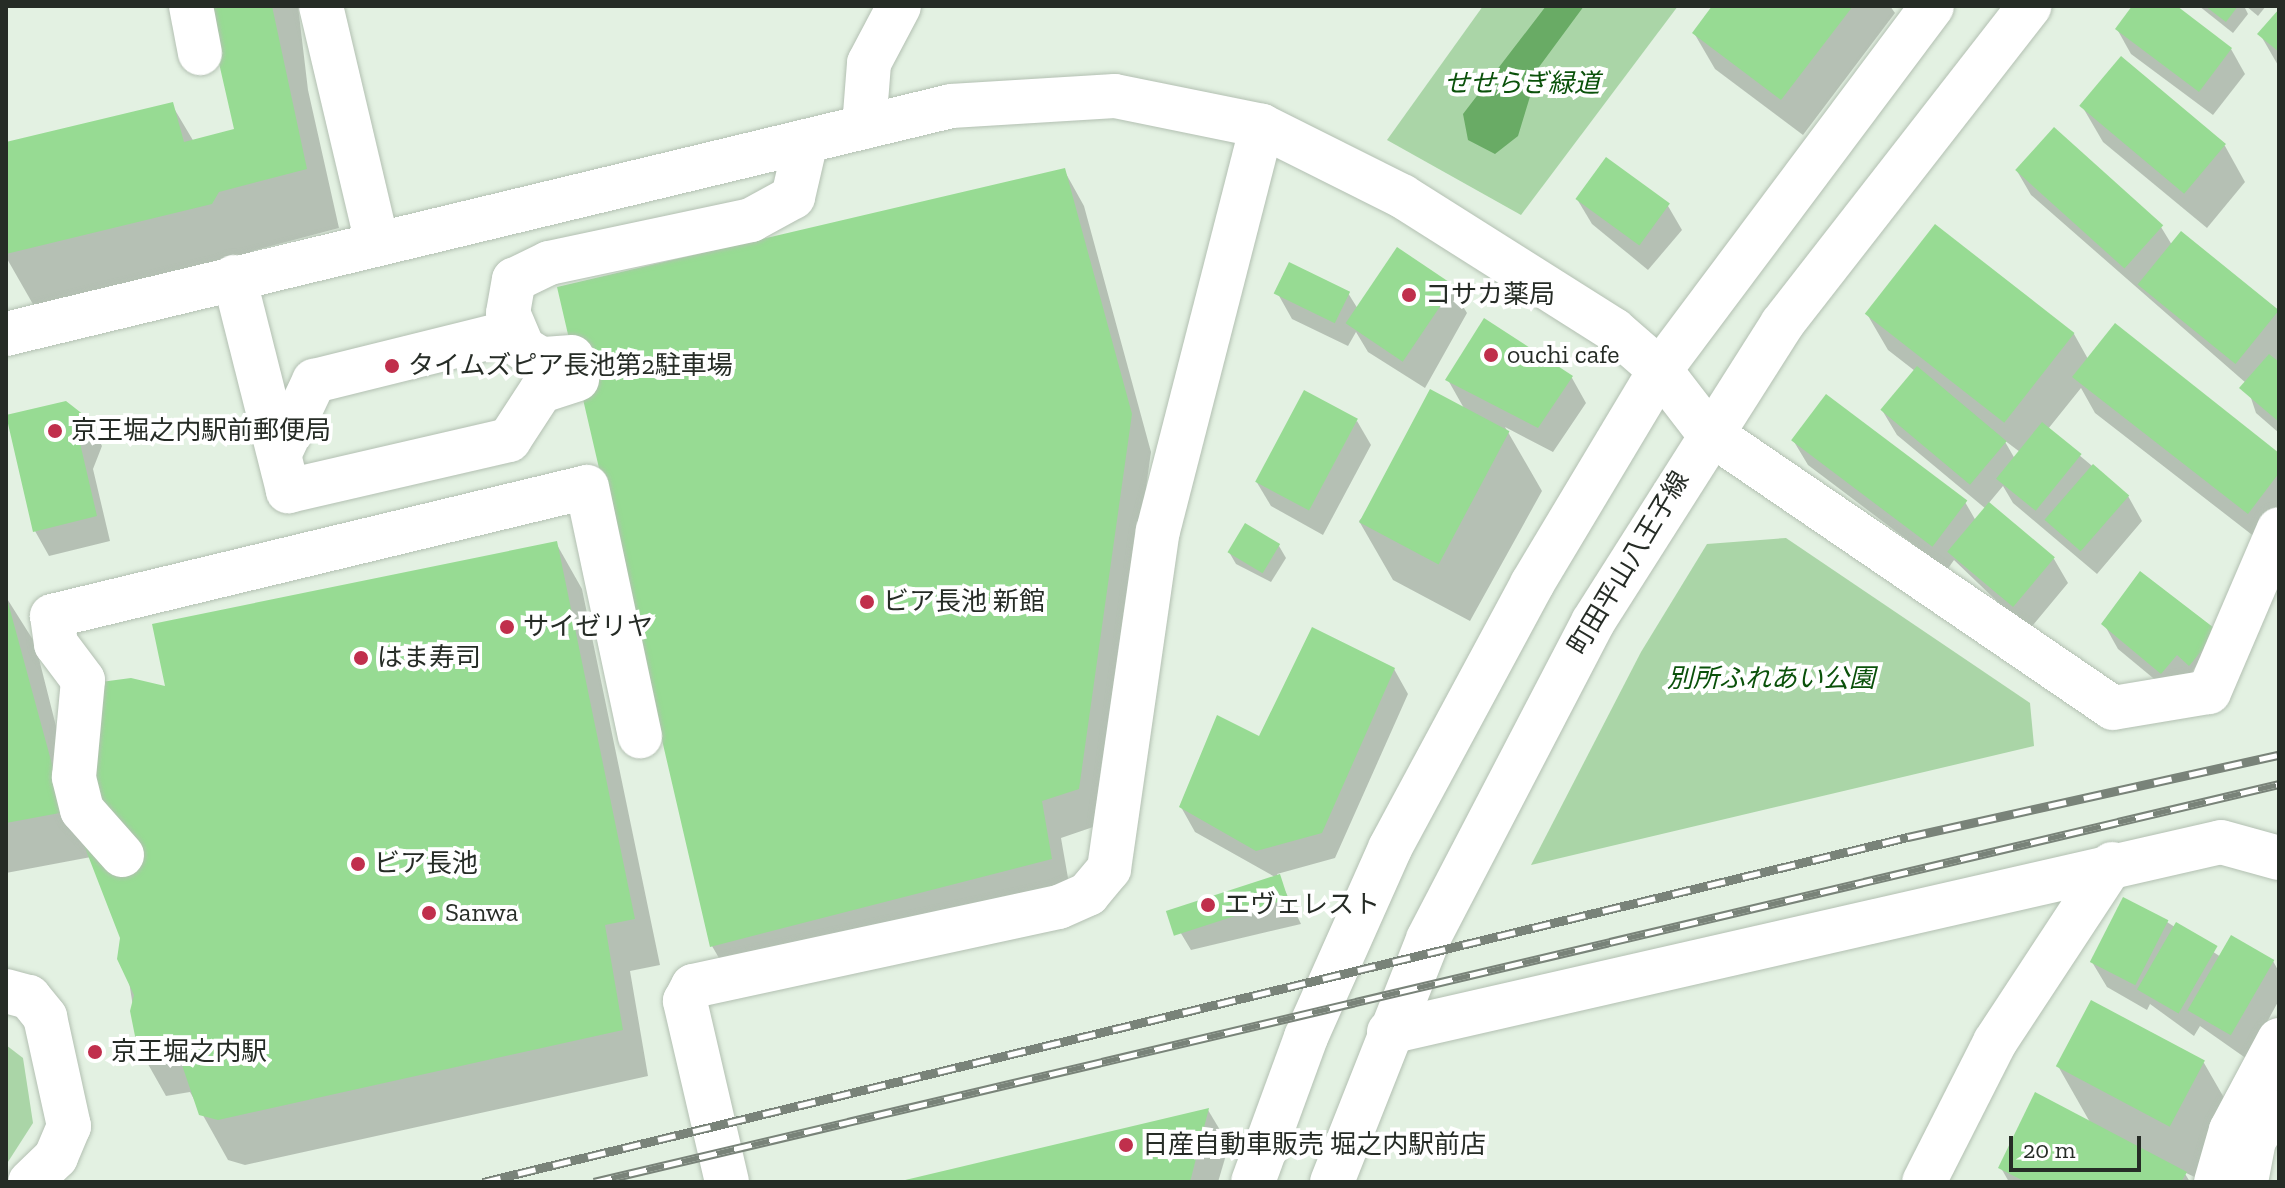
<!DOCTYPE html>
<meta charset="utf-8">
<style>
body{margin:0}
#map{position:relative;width:2285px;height:1188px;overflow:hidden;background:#e3f1e2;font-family:"Zilla Slab","Noto Sans JP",serif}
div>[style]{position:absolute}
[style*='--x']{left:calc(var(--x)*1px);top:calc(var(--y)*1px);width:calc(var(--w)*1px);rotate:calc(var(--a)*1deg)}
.green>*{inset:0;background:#aad5a7}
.water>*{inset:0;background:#69ab65}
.shadow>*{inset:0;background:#0003}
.building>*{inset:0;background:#97db93;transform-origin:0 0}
.roads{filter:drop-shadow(0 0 2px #b3c0b2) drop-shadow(0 0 2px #b3c0b2)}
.minor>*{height:44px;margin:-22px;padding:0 22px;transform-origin:22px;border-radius:22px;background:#fff}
.major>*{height:44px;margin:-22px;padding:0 22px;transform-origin:22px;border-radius:22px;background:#fff}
.rail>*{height:9px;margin-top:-4.5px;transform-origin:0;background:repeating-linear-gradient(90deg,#fff 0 18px,#798379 0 36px);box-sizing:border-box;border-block:2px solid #798379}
.dots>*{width:22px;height:22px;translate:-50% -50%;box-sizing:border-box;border:4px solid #fff;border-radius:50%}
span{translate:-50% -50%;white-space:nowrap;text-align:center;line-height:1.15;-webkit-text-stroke:8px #fff;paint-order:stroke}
.park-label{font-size:26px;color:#0a510a;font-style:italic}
.poi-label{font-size:26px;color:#262c26}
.left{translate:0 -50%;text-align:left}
.street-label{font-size:26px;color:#262c26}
.frame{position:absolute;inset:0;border:8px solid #262c26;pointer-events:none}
.scale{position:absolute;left:2009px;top:1136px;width:132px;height:36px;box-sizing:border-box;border:4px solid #262c26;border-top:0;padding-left:10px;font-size:24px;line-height:28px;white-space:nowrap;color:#262c26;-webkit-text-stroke:6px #fff;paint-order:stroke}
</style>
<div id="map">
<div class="green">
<i style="clip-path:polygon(1483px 6px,1678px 6px,1521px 215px,1387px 140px)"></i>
<i style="clip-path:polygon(1786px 538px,2030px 703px,2034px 746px,1531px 865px,1641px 652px,1707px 544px)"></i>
<i style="clip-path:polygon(6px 1045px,23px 1058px,33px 1123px,6px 1165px)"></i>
</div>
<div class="water">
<i style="clip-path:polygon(1546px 6px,1584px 6px,1539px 67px,1518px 136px,1495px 154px,1468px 140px,1463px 114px)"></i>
</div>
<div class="shadow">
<i style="clip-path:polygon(208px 6px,298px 6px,308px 90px,339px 228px,252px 251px,245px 263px,38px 313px,6px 257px,6px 144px,172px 105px,194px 142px,236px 131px)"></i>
<i style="clip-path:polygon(1715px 6px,1890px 6px,1895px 13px,1803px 135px,1715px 69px,1694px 33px)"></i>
<i style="clip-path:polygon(2135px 6px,2174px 6px,2231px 49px,2245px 74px,2213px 115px,2131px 54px,2117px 29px)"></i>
<i style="clip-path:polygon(2199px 6px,2244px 6px,2248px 14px,2233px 33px)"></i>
<i style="clip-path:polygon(2246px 6px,2266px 6px,2258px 16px)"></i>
<i style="clip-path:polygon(2279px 12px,2279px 67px,2260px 34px)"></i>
<i style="clip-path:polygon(2121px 59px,2225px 146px,2245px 182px,2207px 228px,2103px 142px,2082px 106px)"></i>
<i style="clip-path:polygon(1064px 170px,1084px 206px,1151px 452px,1099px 825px,1061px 838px,1071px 895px,733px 982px,712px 946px)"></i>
<i style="clip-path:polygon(2017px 171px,2161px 227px,2172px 245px,2182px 234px,2278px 312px,2279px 433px,2256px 413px,2246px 383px,2031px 195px)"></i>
<i style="clip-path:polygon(1577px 199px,1668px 206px,1682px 230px,1648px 270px,1592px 224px)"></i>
<i style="clip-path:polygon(evenodd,1935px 227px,2074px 334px,2088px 359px,2279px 456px,2279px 535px,2269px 548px,2095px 413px,2081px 388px,2048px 429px,2128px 496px,2142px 521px,2097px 574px,2013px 503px,2003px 486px,1988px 504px,2054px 559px,2068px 583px,2028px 631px,1954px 560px,1947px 570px,1808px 465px,1793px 440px,1965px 502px,1976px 521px,1986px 509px,1897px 435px,1882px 410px,1915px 371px,1888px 350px,1867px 314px,1935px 227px,2004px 440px,2020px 452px,2015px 459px,2004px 440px)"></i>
<i style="clip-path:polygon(1452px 288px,1467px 313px,1425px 388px,1368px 352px,1356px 332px,1348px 346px,1292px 319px,1278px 294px,1348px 293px,1361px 314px)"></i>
<i style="clip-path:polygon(1572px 378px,1586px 403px,1553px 452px,1505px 427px,1542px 491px,1470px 621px,1393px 580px,1359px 521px,1465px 410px,1448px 380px)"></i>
<i style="clip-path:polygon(88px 420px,102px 446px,93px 469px,110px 541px,49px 556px,35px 531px)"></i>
<i style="clip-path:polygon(1357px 421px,1371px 445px,1323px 535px,1271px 506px,1256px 481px)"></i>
<i style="clip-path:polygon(556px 543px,582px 589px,660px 965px,630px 971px,648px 1076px,245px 1165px,228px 1160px,190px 1092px,166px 1096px,140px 1050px,122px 938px,91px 857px,6px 873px,6px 597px,35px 643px,59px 738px,168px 688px)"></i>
<i style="clip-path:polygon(1279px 546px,1286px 558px,1271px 582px,1236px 564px,1229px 552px)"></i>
<i style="clip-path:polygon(2104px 624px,2217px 633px,2176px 697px,2118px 649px)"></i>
<i style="clip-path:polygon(1394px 669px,1408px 694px,1335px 858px,1277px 874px,1301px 924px,1191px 950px,1176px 925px,1275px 877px,1195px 832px,1181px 807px,1260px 739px)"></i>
<i style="clip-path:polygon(2167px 922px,2221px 957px,2273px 961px,2279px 972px,2279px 1000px,2247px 1059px,2200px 1026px,2194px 1036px,2150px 1004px,2147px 1010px,2107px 987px,2092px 962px)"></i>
<i style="clip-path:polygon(2092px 1003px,2204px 1063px,2238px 1122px,2203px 1181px,2184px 1172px,2190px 1182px,2009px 1182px,2001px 1168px,2091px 1124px,2058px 1066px)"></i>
<i style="clip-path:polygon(1208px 1110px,1229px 1145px,1218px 1182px,904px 1182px)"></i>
</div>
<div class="building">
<i style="clip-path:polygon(206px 6px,272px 6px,307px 169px,219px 192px,212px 204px,6px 254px,6px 142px,173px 102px,184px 142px,234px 129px)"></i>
<i style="clip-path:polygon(1712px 6px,1853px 6px,1781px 100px,1692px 33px)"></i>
<i style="clip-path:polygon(2132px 6px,2177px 6px,2232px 48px,2199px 92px,2115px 29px)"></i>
<i style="clip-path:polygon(2205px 6px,2238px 6px,2226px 22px)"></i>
<i style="clip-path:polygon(2279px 9px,2279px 52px,2257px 34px)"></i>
<i style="left:2121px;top:56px;width:137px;height:65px;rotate:40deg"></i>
<i style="left:2054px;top:127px;width:147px;height:58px;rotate:42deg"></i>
<i style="left:1606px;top:157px;width:79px;height:52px;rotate:36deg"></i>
<i style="clip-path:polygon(1065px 168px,1132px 414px,1079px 789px,1042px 801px,1052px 859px,710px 947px,557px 287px)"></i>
<i style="left:1935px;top:224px;width:177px;height:114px;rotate:38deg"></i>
<i style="left:2181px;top:231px;width:126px;height:69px;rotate:39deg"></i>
<i style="left:1397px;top:247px;width:69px;height:92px;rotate:34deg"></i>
<i style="left:1289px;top:262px;width:68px;height:35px;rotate:26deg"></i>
<i style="clip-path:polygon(1484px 318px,1573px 376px,1538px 428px,1445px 380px)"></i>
<i style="clip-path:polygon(2115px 323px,2279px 453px,2279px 473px,2248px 514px,2072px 377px)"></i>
<i style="clip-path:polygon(2269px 354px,2279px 362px,2279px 422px,2239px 388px)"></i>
<i style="left:1917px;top:366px;width:117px;height:57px;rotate:40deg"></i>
<i style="left:1430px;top:389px;width:90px;height:151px;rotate:28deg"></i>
<i style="left:1304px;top:390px;width:61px;height:104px;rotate:28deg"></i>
<i style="left:1826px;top:394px;width:177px;height:58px;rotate:37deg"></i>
<i style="clip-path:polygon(66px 401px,89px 419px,80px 443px,97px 516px,33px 532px,6px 415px)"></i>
<i style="left:2042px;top:422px;width:51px;height:73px;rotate:39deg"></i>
<i style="left:2093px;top:464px;width:48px;height:74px;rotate:41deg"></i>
<i style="left:1989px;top:502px;width:86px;height:65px;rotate:40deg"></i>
<i style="left:1245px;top:523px;width:41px;height:34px;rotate:31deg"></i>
<i style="clip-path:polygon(557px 541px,635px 919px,605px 925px,623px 1030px,218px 1120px,199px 1115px,182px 1065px,186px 1044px,138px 1051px,130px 1011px,134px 995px,117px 959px,120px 938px,70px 809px,55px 742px,62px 717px,101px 682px,131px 678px,165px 686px,152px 624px)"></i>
<i style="clip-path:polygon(2140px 571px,2218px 631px,2189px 666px,2177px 655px,2161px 674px,2101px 624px)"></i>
<i style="clip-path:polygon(6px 595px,65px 812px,6px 823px)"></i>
<i style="clip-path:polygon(1312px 627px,1395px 668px,1322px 833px,1256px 851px,1179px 807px,1217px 715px,1259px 736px)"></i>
<i style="left:1280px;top:874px;width:26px;height:120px;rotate:72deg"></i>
<i style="left:2123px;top:897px;width:51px;height:73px;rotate:27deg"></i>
<i style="left:2176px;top:922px;width:48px;height:78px;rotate:30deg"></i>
<i style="left:2231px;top:935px;width:50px;height:87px;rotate:30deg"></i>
<i style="left:2091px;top:1000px;width:129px;height:75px;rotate:28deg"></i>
<i style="clip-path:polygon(2035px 1092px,2187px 1172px,2181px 1182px,2026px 1182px,1998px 1168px)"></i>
<i style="clip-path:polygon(1209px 1108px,1190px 1182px,901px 1182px,901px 1181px)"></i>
</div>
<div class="roads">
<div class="minor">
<i style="--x:191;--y:6;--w:48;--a:79.2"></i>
<i style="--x:321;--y:6;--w:244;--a:76.7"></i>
<i style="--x:864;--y:127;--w:64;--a:-85.5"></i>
<i style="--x:869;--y:63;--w:64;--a:-62.2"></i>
<i style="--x:234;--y:277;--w:221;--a:75.8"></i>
<i style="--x:288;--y:491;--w:227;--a:-13"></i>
<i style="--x:509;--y:440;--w:59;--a:-56.9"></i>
<i style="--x:541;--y:391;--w:38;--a:-18"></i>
<i style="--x:6;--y:334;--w:972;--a:-13.56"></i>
<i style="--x:951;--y:106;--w:164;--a:-3.5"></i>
<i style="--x:1115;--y:96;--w:150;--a:11.5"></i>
<i style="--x:1262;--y:126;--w:157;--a:26.6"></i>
<i style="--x:1402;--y:196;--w:251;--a:32.3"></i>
<i style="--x:1614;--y:330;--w:61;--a:41"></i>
<i style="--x:1660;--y:370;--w:77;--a:52.4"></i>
<i style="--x:1707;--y:431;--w:491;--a:34.3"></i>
<i style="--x:2113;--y:708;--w:97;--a:-9.5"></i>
<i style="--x:2209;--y:692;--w:177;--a:-66.8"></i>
<i style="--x:572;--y:357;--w:31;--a:176"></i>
<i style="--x:541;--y:359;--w:21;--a:-149"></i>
<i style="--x:523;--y:348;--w:38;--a:-113"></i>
<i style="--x:508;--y:313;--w:34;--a:-80"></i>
<i style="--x:514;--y:280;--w:39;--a:-26"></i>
<i style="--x:549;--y:263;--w:207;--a:-12"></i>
<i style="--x:751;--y:220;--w:48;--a:-28.7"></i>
<i style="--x:793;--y:197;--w:57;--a:-76.9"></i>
<i style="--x:280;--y:453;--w:80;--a:-64.7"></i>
<i style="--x:314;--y:381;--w:204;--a:-13.9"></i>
<i style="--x:122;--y:855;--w:60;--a:-131.6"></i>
<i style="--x:82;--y:810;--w:34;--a:-104"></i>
<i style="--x:74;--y:777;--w:97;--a:-84.7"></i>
<i style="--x:83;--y:680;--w:45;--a:-126.9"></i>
<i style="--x:56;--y:644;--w:28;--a:-98"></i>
<i style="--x:52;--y:616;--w:550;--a:-13.56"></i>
<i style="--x:587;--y:487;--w:255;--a:78"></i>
<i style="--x:6;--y:991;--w:24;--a:15"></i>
<i style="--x:29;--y:997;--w:26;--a:51"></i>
<i style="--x:45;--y:1017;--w:112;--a:77.6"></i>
<i style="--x:69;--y:1126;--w:34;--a:113"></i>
<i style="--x:56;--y:1157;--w:36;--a:136"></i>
<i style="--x:1389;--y:1032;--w:853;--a:-12.86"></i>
<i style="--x:2221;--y:842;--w:60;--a:15.4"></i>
<i style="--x:727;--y:1182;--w:186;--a:-103.1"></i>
<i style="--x:685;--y:1001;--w:17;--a:-62"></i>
<i style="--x:693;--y:986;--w:374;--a:-12.2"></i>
<i style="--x:1059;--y:907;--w:32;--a:-24"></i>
<i style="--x:1088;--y:894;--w:33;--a:-50"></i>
<i style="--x:1109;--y:869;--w:342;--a:-81.8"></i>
<i style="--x:1158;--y:531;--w:418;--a:-75.6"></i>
<i style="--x:1924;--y:1182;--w:157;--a:-63.1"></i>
<i style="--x:1995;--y:1042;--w:213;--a:-56.7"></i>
<i style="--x:2216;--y:1182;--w:54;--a:-73.9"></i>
<i style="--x:2231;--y:1130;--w:102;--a:-61.9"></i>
<i style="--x:2246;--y:1182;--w:43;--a:-79.2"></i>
<i style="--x:2254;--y:1140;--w:33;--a:-57"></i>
</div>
<div class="major">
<i style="--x:1253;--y:1182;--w:154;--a:-69.9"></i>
<i style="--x:1306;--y:1037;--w:207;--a:-66"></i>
<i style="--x:1390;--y:848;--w:300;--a:-61.7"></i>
<i style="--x:1532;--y:584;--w:249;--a:-59.1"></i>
<i style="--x:1660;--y:370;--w:454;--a:-53.2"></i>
<i style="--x:1332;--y:1182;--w:261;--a:-68.4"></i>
<i style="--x:1428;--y:939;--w:357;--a:-62.5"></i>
<i style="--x:1593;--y:622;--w:353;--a:-57.6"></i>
<i style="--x:1782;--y:324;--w:403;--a:-52.1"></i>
</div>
</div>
<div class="rail">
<i style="--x:483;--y:1182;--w:1466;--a:-13.61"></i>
<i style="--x:1908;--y:837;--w:380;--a:-12.5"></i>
<i style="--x:594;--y:1182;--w:1731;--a:-13.29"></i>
</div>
<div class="dots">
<i style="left:1409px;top:295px;background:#c02f4c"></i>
<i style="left:1491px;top:355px;background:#c02f4c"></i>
<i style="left:392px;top:366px;background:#c02f4c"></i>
<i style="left:55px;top:431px;background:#c02f4c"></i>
<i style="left:867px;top:602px;background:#c02f4c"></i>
<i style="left:507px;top:627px;background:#c02f4c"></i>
<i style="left:361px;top:658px;background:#c02f4c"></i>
<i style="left:358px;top:864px;background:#c02f4c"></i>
<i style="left:1208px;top:905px;background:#c02f4c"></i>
<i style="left:429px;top:913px;background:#c02f4c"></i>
<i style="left:95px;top:1052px;background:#c02f4c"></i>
<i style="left:1126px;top:1145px;background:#c02f4c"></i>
</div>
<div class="park-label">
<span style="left:1522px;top:84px">せせらぎ緑道</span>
<span style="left:1771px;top:679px">別所ふれあい公園</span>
</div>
<div class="poi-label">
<span class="left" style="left:1425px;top:295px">コサカ薬局</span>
<span class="left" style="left:1507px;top:355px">ouchi cafe</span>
<span class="left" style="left:408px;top:366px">タイムズピア長池第2駐車場</span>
<span class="left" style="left:71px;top:431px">京王堀之内駅前郵便局</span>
<span class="left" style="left:883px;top:602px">ビア長池 新館</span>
<span class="left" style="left:523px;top:627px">サイゼリヤ</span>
<span class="left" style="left:377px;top:658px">はま寿司</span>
<span class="left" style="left:374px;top:864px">ビア長池</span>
<span class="left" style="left:1224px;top:905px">エヴェレスト</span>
<span class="left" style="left:445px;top:913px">Sanwa</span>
<span class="left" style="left:111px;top:1052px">京王堀之内駅</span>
<span class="left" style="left:1142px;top:1145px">日産自動車販売 堀之内駅前店</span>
</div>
<div class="street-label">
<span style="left:1629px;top:563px;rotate:-59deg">町田平山八王子線</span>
</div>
<div class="frame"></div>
<div class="scale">20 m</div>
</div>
